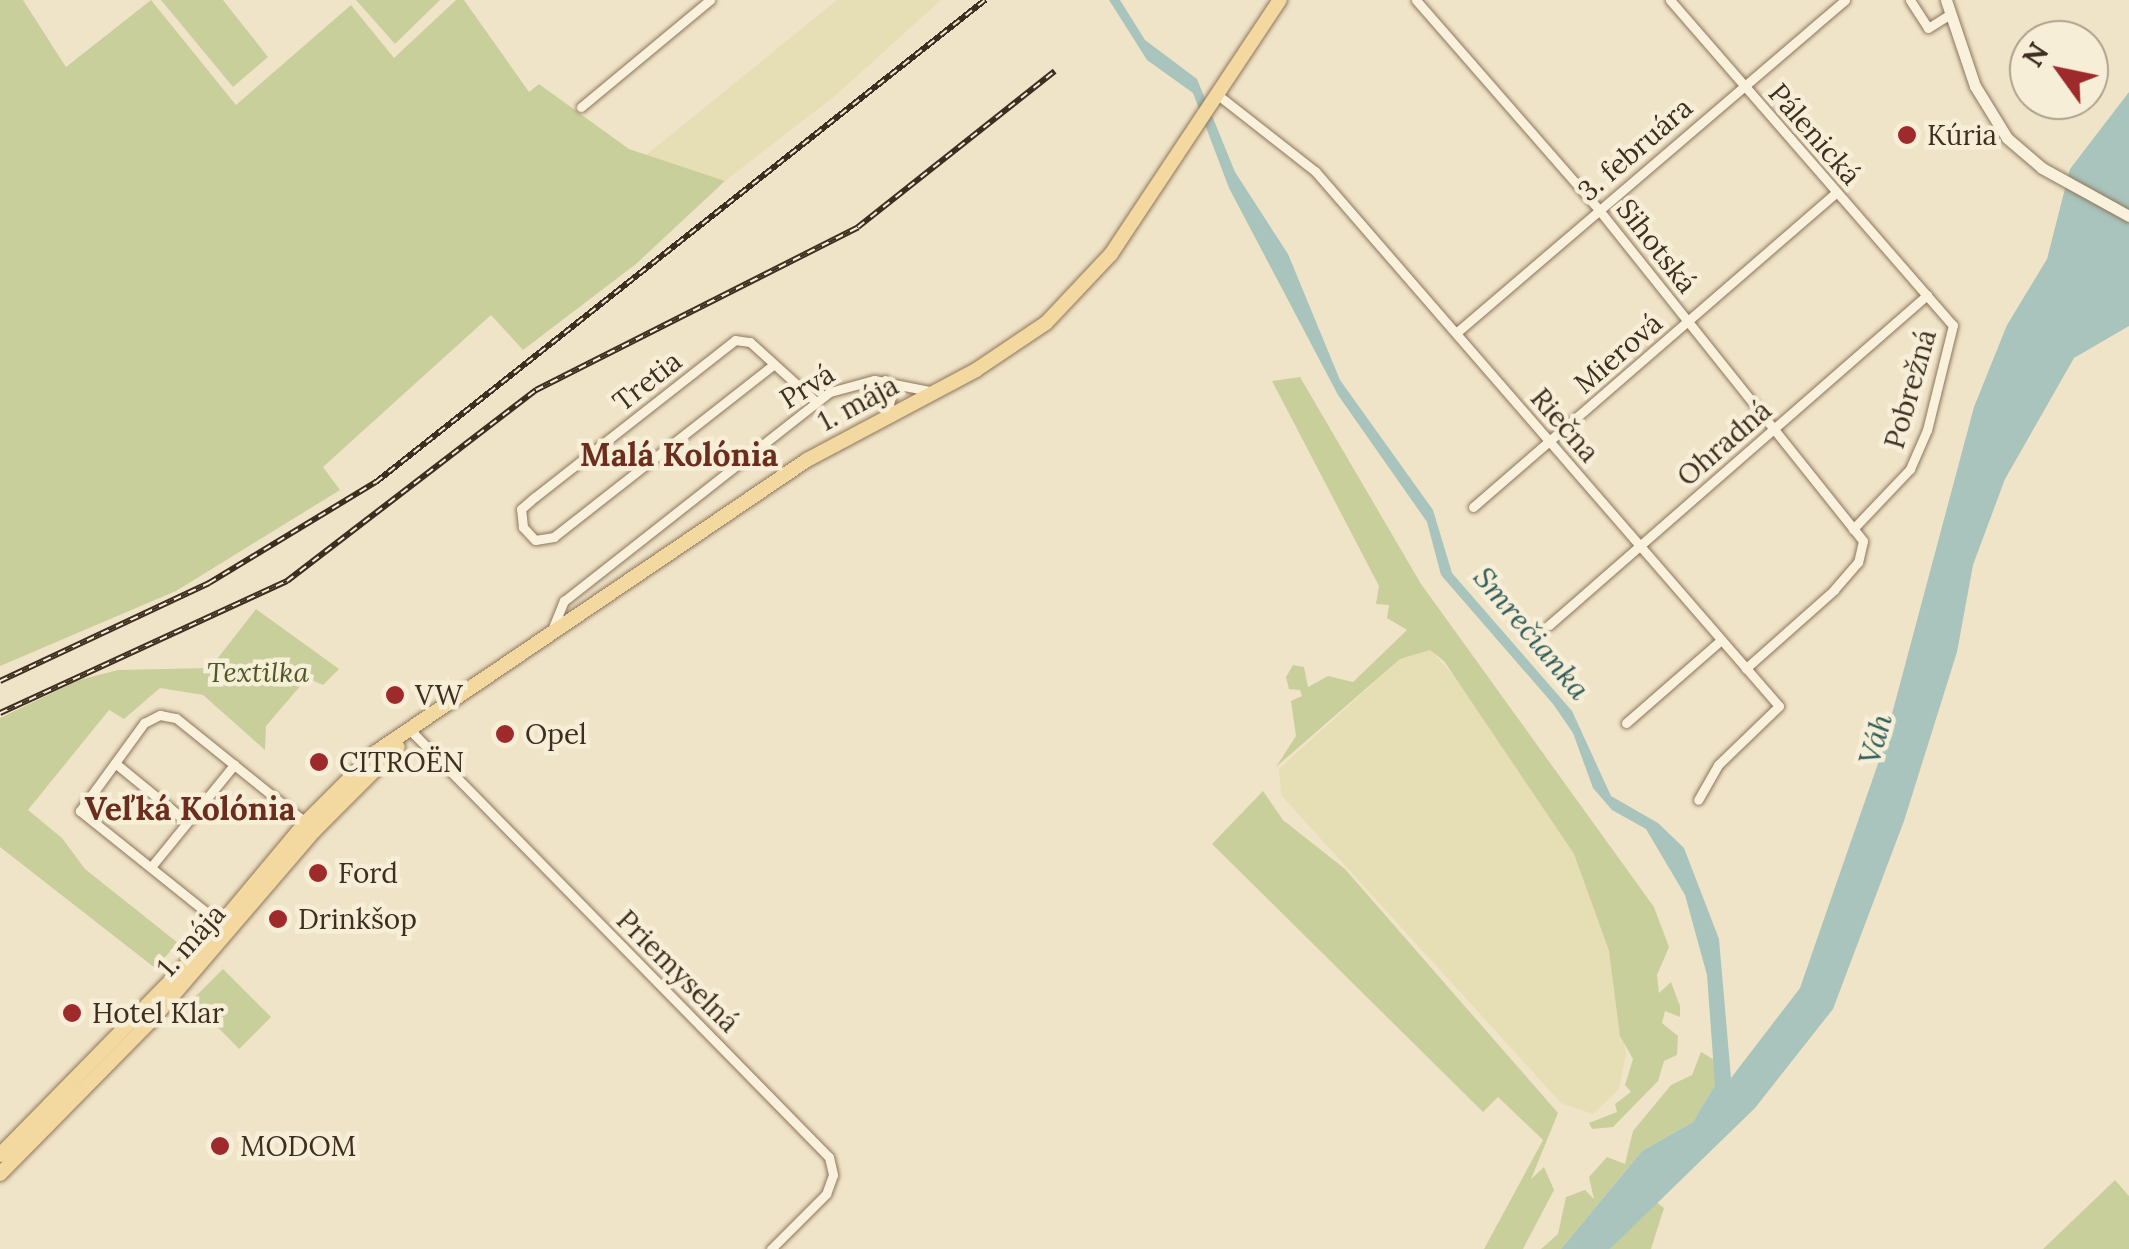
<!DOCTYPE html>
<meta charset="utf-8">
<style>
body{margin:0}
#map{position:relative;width:2129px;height:1249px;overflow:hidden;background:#f0e4c8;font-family:Lora,serif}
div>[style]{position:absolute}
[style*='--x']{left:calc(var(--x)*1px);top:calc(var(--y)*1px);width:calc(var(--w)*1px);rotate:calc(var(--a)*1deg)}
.farmland>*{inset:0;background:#e6deb5}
.green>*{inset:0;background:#c9cf9b;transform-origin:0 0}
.water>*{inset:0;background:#a9c4bc}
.roads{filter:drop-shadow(0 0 2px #8d765c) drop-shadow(0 0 2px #8d765c)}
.minor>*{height:9px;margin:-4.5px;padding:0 4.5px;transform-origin:4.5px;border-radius:4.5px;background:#faf1dc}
.tertiary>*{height:11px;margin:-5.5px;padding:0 5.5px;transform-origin:5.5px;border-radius:5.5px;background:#faf1dc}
.primary>*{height:14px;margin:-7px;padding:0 7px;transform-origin:7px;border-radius:7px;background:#f3d9a0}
.rail>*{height:6px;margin-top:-3px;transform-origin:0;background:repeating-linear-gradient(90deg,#f7eed8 0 8px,#3d2e20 0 16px);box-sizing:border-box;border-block:2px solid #3d2e20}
.dots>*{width:28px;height:28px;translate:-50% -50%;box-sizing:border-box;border:5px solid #f7eed8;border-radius:50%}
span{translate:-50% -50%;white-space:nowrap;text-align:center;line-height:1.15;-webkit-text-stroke:9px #f7eed8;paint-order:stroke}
.street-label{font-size:28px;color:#3d2e20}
.poi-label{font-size:28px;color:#3d2e20}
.left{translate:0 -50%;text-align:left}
.park-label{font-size:28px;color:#4d5a26;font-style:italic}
.water-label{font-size:30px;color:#2f5d5a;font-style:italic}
.quarter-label{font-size:32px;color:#6b2e1e;font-weight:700}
.north{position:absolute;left:2009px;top:20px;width:100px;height:100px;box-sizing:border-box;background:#f7eed8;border:2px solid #ada18e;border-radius:50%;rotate:303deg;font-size:28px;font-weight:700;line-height:40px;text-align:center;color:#3d2e20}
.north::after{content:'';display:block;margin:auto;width:35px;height:45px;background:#9e2a2b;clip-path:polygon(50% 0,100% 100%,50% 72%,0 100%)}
</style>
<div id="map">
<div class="farmland">
<i style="clip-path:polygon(837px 0,941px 0,836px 95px,725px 181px,645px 156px)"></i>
<i style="clip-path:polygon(1430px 649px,1466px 690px,1574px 854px,1609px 951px,1626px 1054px,1619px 1089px,1593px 1114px,1561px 1103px,1281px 795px,1279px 769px,1400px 659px)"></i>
</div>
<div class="green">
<i style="clip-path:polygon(0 0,23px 0,66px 67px,151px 0,236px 105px,351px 5px,394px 58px,456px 0,464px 0,529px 92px,539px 84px,629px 149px,725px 181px,636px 264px,523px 350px,491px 315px,323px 467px,340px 490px,176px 591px,0 666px)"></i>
<i style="clip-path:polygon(161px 0,223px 0,268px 57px,233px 87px)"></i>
<i style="clip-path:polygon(356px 0,440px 0,395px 44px)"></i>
<i style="clip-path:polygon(1300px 377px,1421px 584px,1654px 907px,1669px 947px,1657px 975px,1659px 993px,1671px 982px,1680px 1006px,1680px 1017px,1665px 1011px,1662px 1023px,1678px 1036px,1677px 1055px,1664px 1061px,1658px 1081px,1613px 1127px,1592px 1129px,1589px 1123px,1617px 1112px,1615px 1104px,1631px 1092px,1625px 1085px,1633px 1059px,1620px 1036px,1609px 951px,1574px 854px,1444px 661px,1430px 650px,1400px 659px,1276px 767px,1296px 736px,1291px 701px,1302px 696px,1300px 690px,1289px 689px,1286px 677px,1293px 665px,1304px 667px,1308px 687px,1328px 676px,1353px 682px,1407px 630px,1387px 618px,1389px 605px,1376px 604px,1379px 586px,1272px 381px)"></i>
<i style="clip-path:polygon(256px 609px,339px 669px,323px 685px,307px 678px,266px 726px,265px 750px,203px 695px,160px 688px,124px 719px,109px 710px,28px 810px,62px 838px,85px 869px,178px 943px,155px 968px,0 847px,0 718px,79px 680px,118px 670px,210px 668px)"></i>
<i style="clip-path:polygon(1263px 791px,1283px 820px,1345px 869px,1558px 1113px,1531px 1179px,1544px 1167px,1554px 1190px,1523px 1249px,1484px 1249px,1543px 1140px,1498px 1097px,1483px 1112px,1212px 844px)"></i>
<i style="left:223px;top:969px;width:68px;height:45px;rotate:45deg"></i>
<i style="clip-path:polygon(1701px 1052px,1716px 1061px,1715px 1085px,1693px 1122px,1642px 1151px,1561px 1249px,1541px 1249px,1558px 1234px,1566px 1197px,1585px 1190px,1594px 1199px,1589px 1177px,1607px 1157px,1625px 1164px,1633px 1131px,1671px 1085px,1692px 1075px)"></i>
<i style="clip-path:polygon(2115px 1180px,2129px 1196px,2129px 1249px,2043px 1249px)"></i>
<i style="clip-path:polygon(1655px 1201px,1664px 1208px,1651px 1249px,1610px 1249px)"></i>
</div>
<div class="water">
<i style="clip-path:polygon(1109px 0,1120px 0,1145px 40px,1197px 79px,1235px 172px,1288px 254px,1340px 380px,1433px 510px,1452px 573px,1572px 711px,1611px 796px,1658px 823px,1684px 848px,1719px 939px,1731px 1078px,1800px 988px,1881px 755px,1974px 407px,2007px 325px,2047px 259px,2070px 169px,2129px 92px,2129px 326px,2074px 358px,2005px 479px,1973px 565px,1957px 652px,1904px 821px,1833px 1009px,1755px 1108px,1610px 1249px,1561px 1249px,1642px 1151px,1693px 1122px,1715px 1085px,1707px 975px,1685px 895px,1646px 829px,1612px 810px,1593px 788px,1573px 733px,1553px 704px,1441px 575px,1427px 522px,1338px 395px,1229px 188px,1193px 93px,1147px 60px)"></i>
</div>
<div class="roads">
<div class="minor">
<i style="--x:1416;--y:0;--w:279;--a:48.9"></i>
<i style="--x:1599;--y:210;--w:423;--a:51.4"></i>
<i style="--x:1863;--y:541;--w:22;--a:103"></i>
<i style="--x:1858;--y:562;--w:37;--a:131"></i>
<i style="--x:1834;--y:590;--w:118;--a:138.4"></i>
<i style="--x:1670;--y:0;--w:431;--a:49"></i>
<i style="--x:1953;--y:325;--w:108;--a:103.9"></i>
<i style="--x:1927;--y:430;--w:43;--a:113.6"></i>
<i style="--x:1910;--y:469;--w:83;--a:133.5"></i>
<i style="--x:1910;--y:0;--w:33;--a:57"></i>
<i style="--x:1928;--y:28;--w:26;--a:-32"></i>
<i style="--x:1218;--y:95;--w:123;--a:38.1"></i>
<i style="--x:1315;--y:171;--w:708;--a:49.07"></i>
<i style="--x:1779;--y:706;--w:85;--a:136"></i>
<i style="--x:1718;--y:765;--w:40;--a:119.7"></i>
<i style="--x:581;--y:107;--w:168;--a:-39.7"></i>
<i style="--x:1456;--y:333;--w:512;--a:-40.56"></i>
<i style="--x:773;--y:365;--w:278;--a:141.9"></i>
<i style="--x:554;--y:537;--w:19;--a:171"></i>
<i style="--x:535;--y:540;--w:18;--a:-133"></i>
<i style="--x:523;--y:527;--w:18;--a:-96"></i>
<i style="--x:521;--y:509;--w:18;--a:-41"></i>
<i style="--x:535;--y:497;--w:254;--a:-38.1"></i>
<i style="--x:735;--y:340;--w:15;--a:8"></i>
<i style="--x:750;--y:342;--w:89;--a:42.3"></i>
<i style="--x:885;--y:380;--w:18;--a:71"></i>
<i style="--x:891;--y:397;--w:18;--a:106"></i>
<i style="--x:1473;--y:507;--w:480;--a:-40.9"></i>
<i style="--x:1549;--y:625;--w:502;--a:-41.12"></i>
<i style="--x:550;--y:635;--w:37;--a:-68"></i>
<i style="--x:564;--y:601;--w:338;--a:-38.2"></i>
<i style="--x:830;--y:392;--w:46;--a:-15.3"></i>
<i style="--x:874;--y:380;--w:61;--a:11.3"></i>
<i style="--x:1626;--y:723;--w:126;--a:-41.1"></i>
<i style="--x:413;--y:733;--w:594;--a:45.55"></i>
<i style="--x:829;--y:1157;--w:18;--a:77"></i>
<i style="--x:833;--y:1175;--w:20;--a:110"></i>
<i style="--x:826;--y:1194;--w:78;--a:135"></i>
<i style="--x:115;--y:763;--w:93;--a:39.3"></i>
<i style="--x:151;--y:867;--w:132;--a:-50.9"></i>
<i style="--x:221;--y:924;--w:181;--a:-141.3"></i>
<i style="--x:80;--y:811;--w:109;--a:-54"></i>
<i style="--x:144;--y:723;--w:18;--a:-27"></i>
<i style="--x:160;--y:715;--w:16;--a:11"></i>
<i style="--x:176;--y:718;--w:167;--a:38.9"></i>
</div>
<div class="tertiary">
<i style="--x:1946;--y:0;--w:91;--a:71.4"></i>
<i style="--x:1975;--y:86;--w:61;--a:58.4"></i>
<i style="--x:2007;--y:138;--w:46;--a:40.6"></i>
<i style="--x:2042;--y:168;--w:99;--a:28.9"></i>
</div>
<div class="primary">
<i style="--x:0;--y:1155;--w:269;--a:-45.6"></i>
<i style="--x:188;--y:963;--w:184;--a:-50.1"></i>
<i style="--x:306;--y:822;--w:99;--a:-45"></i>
<i style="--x:376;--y:752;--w:521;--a:-34.12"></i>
<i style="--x:807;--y:460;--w:191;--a:-28"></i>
<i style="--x:976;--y:370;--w:84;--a:-33.9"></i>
<i style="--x:1046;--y:323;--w:95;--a:-46.7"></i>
<i style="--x:1111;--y:254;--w:305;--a:-56.4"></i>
<i style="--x:0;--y:1174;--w:216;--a:-45.4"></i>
<i style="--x:152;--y:1020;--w:250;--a:-49.4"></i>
<i style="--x:315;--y:830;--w:117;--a:-45"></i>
</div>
</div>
<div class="rail">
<i style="--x:0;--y:681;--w:231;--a:-25.1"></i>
<i style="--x:209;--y:583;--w:195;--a:-31.2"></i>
<i style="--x:376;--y:482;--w:777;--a:-38.36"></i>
<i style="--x:0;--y:713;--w:316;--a:-24.7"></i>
<i style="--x:287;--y:581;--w:314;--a:-37.5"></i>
<i style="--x:536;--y:390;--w:361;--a:-26.8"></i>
<i style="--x:858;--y:227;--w:251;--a:-38.4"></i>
</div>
<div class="dots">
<i style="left:1907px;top:135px;background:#9e2a2b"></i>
<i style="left:395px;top:695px;background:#9e2a2b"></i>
<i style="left:505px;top:734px;background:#9e2a2b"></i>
<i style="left:319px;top:762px;background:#9e2a2b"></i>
<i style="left:318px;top:873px;background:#9e2a2b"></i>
<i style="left:278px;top:919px;background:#9e2a2b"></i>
<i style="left:72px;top:1013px;background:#9e2a2b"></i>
<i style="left:220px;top:1146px;background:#9e2a2b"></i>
</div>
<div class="street-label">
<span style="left:1815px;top:134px;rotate:49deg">Pálenická</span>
<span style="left:1635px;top:149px;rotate:-41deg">3. februára</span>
<span style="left:1657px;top:246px;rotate:52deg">Sihotská</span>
<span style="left:1618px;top:353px;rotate:-41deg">Mierová</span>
<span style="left:647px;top:381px;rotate:-38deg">Tretia</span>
<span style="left:807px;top:386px;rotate:-32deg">Prvá</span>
<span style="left:1910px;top:389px;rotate:-74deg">Pobrežná</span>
<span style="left:858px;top:403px;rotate:-28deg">1. mája</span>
<span style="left:1565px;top:425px;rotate:49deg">Riečna</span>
<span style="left:1724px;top:443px;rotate:-41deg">Ohradná</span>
<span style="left:191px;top:940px;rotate:-48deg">1. mája</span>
<span style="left:678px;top:971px;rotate:45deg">Priemyselná</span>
</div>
<div class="poi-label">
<span class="left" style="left:1927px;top:135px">Kúria</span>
<span class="left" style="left:415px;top:695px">VW</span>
<span class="left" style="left:525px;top:734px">Opel</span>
<span class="left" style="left:339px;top:762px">CITROËN</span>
<span class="left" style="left:338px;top:873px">Ford</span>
<span class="left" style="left:298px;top:919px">Drinkšop</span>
<span class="left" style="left:92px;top:1013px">Hotel Klar</span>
<span class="left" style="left:240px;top:1146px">MODOM</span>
</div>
<div class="park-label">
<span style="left:258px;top:672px">Textilka</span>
</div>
<div class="water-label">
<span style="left:1532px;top:633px;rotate:50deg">Smrečianka</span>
<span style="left:1875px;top:739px;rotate:-74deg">Váh</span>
</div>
<div class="quarter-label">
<span style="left:679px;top:455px">Malá Kolónia</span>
<span style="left:190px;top:809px">Veľká Kolónia</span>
</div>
<div class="north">N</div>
</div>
